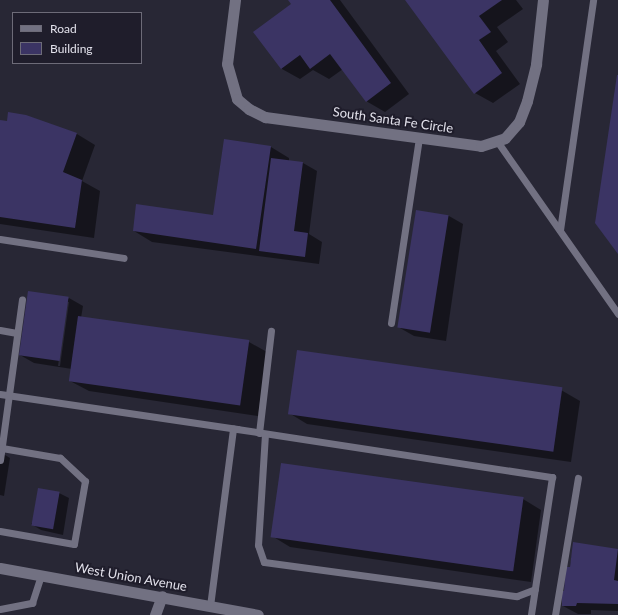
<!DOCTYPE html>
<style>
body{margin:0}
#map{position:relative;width:618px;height:615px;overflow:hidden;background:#282735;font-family:Lato,sans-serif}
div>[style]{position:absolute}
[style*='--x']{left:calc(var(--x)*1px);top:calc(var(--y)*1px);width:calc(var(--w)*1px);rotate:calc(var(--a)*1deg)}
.shadow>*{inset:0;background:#0007}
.building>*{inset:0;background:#3b3464;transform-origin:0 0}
.service>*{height:7px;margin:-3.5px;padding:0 3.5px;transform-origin:3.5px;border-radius:3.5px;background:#727182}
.minor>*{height:11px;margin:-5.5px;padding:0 5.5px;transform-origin:5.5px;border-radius:5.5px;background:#727182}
.tertiary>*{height:11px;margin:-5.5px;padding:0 5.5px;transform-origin:5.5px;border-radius:5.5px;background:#727182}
span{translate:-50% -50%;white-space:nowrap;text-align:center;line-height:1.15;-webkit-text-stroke:4px #1f1d2b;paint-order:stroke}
.street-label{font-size:13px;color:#e2e1eb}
.legend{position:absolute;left:12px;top:12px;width:130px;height:52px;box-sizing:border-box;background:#1f1d2b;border:1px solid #6d6b78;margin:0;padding:5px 7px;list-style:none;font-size:12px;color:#e2e1eb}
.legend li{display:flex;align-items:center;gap:8px;height:20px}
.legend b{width:20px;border:1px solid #6d6b78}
</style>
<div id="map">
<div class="shadow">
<i style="clip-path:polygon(289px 0,340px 0,409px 94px,385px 112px,366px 101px,343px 69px,329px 79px,313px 70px,300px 79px,282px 69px,255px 32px,293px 4px)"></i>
<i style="clip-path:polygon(406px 0,516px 0,523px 9px,497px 27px,508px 42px,496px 51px,520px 84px,493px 103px,475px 93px)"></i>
<i style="clip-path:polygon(25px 116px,77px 134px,95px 145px,82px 181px,100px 191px,94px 238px,0 224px,0 121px,8px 122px)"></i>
<i style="clip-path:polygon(271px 147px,289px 158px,289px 161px,303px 163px,317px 171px,309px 234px,322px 242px,319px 264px,152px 242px,134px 231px,214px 216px)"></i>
<i style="clip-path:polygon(417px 211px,449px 216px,463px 224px,446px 341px,414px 336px,400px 328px)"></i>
<i style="clip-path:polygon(evenodd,69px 298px,83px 306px,81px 318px,249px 342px,267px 352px,258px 416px,89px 391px,70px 381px,72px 369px,34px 363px,20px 355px,69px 298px,67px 302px,69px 302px,60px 366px,58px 366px,67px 302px)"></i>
<i style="clip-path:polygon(561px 390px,580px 401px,571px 462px,307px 424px,289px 413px)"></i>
<i style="clip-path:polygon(0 452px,10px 458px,4px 496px,0 495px)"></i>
<i style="clip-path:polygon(59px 493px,69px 498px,63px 535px,41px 530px,31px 524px)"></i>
<i style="clip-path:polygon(523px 499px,541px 510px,531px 582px,290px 547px,272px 536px)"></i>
<i style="clip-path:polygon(574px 544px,618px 550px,618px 611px,591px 610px,591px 614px,578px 614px,563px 606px)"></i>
</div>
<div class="building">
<i style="clip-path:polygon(288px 0,330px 0,391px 83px,366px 102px,330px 54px,310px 69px,300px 55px,281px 69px,253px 32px,291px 4px)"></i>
<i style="clip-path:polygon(405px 0,502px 0,479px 16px,491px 32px,479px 40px,502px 73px,474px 94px)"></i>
<i style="clip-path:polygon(617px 75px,618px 75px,618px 254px,595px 223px)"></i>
<i style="clip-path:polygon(8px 112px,26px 115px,77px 133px,63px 172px,82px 180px,75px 228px,0 217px,0 120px,7px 121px)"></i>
<i style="clip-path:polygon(224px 139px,271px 146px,256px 249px,133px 231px,136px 204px,213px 215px)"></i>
<i style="clip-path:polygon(271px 158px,303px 162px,294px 231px,308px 233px,305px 257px,259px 251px)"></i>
<i style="left:416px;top:210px;width:33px;height:119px;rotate:9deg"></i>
<i style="left:28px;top:291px;width:41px;height:65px;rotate:8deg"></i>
<i style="left:78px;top:316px;width:173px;height:66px;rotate:8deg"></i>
<i style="left:297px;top:350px;width:268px;height:65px;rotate:8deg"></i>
<i style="left:281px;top:463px;width:245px;height:75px;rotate:8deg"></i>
<i style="left:38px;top:488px;width:22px;height:38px;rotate:10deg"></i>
<i style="clip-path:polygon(573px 542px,618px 549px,614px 580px,618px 581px,618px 604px,577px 603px,576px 606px,562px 606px,562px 591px,564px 591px,566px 567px,570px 567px)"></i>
</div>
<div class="service">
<i style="--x:497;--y:141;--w:211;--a:55"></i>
<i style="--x:560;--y:230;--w:232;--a:-81.8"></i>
<i style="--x:0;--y:239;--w:125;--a:8.7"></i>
<i style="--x:391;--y:323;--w:187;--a:-81.4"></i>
<i style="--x:0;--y:330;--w:17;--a:10"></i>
<i style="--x:0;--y:394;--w:240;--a:8.4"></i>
<i style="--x:237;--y:429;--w:319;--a:8.7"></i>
<i style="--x:552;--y:477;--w:140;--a:98.7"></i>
<i style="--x:259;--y:433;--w:103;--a:-83.3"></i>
<i style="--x:265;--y:434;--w:111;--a:93.6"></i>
<i style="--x:258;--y:545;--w:18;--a:71"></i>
<i style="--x:264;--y:562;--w:255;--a:7.7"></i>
<i style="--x:517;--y:596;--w:19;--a:-21"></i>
<i style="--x:0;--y:460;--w:162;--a:-82.2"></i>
<i style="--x:0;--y:531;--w:75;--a:10"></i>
<i style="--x:74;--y:544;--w:64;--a:-80.1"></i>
<i style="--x:85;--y:481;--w:34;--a:-137"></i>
<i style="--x:60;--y:458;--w:59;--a:-170.2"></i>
<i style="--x:210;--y:606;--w:179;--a:-82.6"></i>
<i style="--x:0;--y:609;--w:33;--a:-11"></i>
<i style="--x:32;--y:603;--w:29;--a:-72"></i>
<i style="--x:555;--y:615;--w:139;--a:-80.5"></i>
</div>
<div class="minor">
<i style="--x:235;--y:0;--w:64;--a:97.1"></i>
<i style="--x:227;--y:64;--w:36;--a:74"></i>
<i style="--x:237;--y:99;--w:16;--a:40"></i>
<i style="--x:249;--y:109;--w:18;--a:27"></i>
<i style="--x:265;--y:117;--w:218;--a:7.6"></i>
<i style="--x:481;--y:146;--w:25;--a:-18"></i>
<i style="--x:505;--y:138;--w:21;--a:-49"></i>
<i style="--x:519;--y:122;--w:22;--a:-69"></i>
<i style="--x:527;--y:101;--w:38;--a:-76"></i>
<i style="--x:536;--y:64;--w:64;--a:-83.8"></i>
<i style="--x:155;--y:615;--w:20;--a:-70"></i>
</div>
<div class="tertiary">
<i style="--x:0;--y:568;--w:262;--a:10.3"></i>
</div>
<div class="street-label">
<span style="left:393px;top:120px;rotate:8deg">South Santa Fe Circle</span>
<span style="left:131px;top:577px;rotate:10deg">West Union Avenue</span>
</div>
<ul class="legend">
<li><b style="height:5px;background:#727182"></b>Road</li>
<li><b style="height:11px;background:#3b3464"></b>Building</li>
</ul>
</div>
